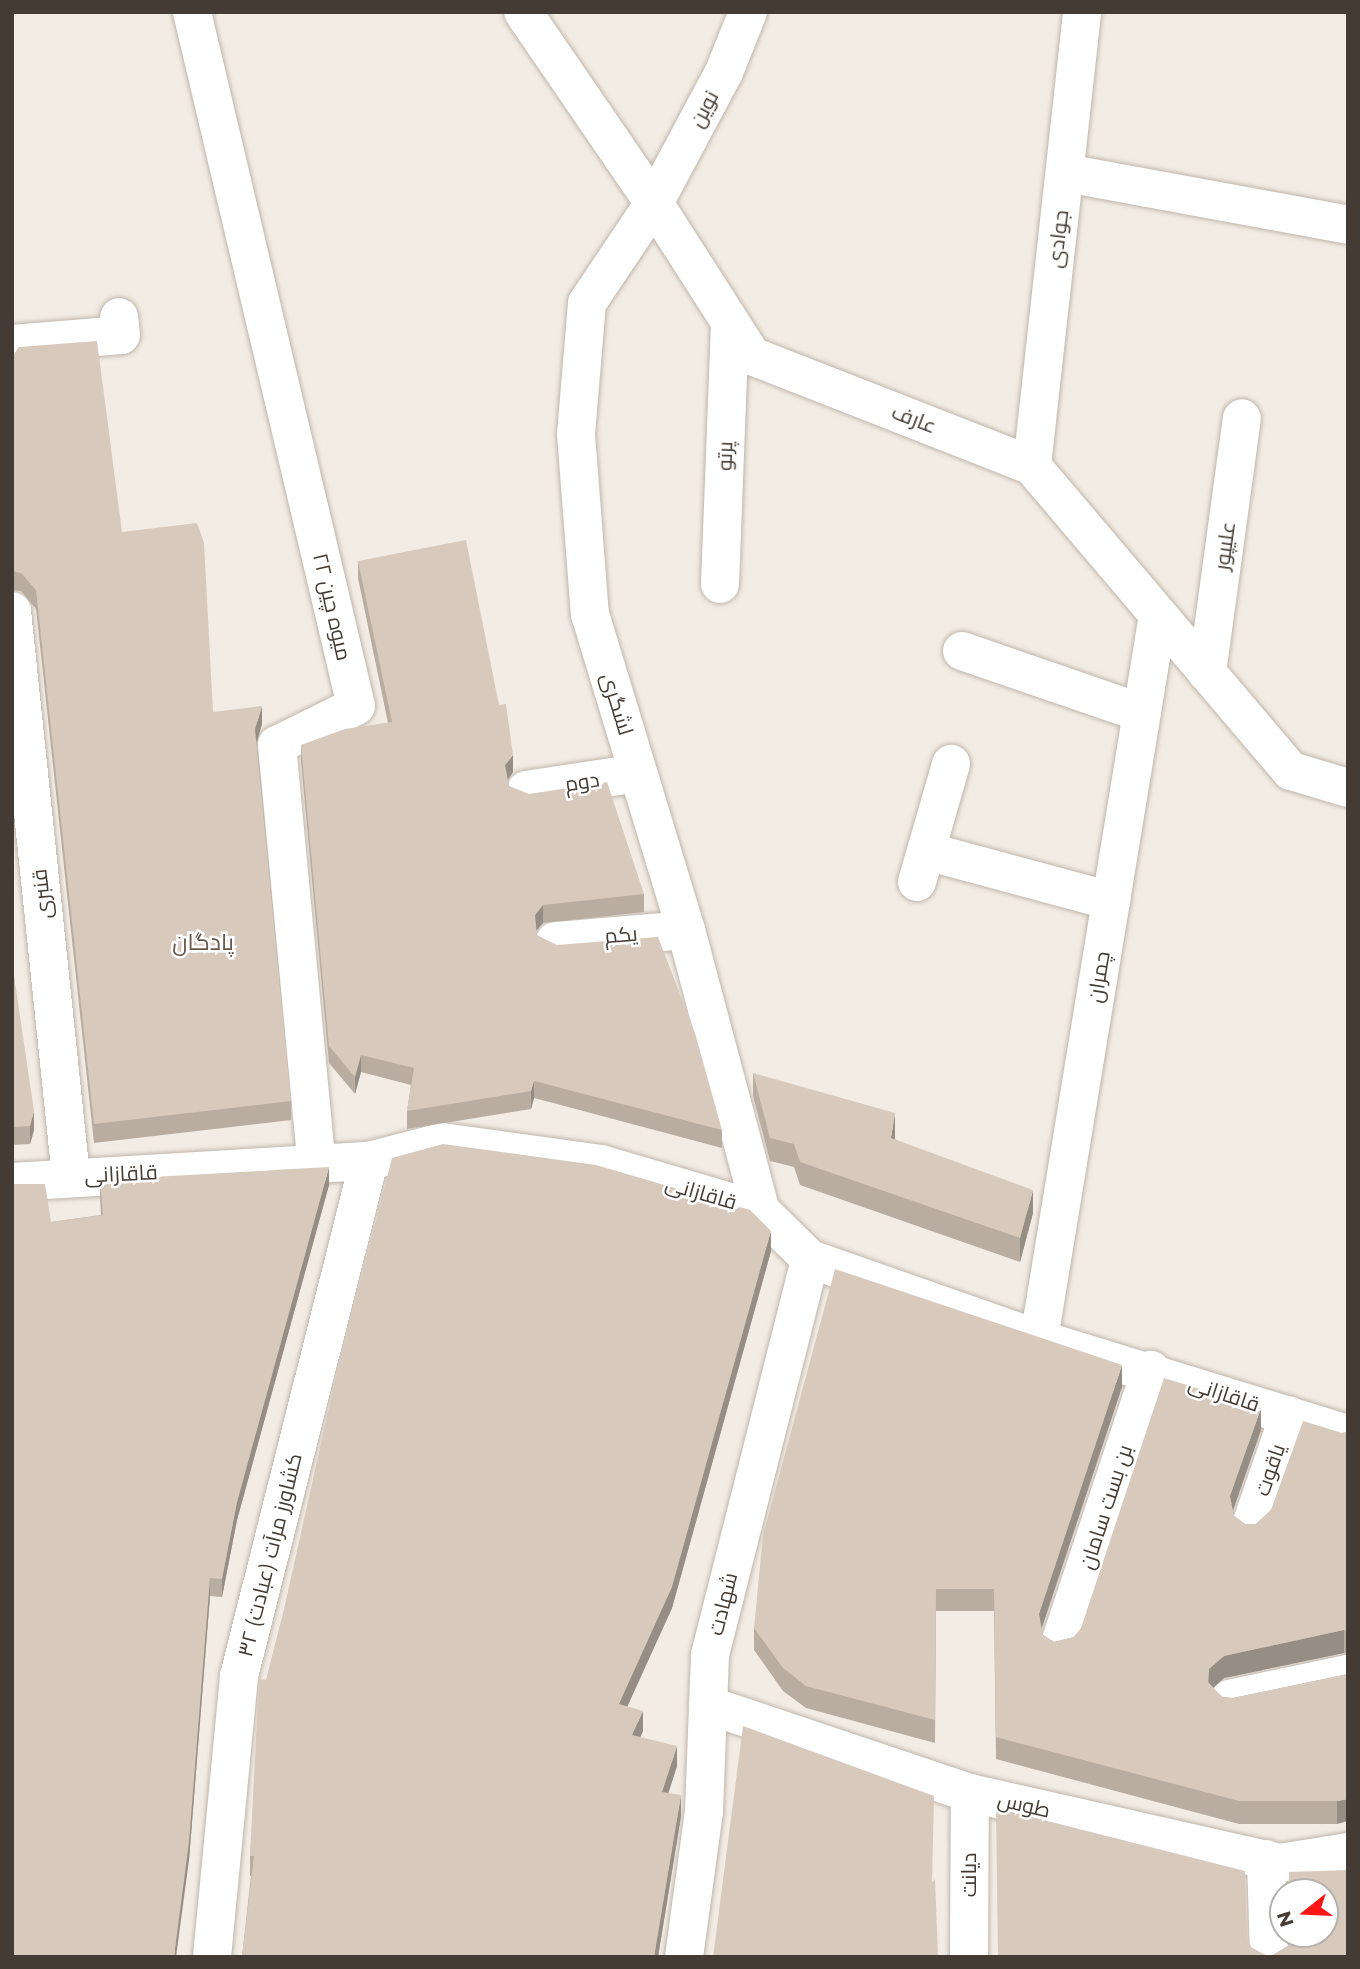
<!DOCTYPE html>
<meta charset="utf-8">
<style>
body{margin:0}
#map{position:relative;width:1360px;height:1969px;overflow:hidden;background:#f2ece4;font-family:Montserrat,Cairo,sans-serif}
div>[style]{position:absolute}
[style*='--x']{left:calc(var(--x)*1px);top:calc(var(--y)*1px);width:calc(var(--w)*1px);rotate:calc(var(--a)*1deg)}
.roads{filter:drop-shadow(0 0 2px #c0b5aa) drop-shadow(0 0 2px #c0b5aa)}
.minor>*{height:38px;margin:-19px;padding:0 19px;transform-origin:19px;border-radius:19px;background:#fff}
.wall>*{inset:0;background:#b9ada2}
.shaded-wall>*{inset:0;background:#968d84}
.building>*{inset:0;background:#d7c9bc}
span{translate:-50% -50%;white-space:nowrap;text-align:center;line-height:1.15;-webkit-text-stroke:5px #fff;paint-order:stroke}
.street-label{font-size:21px;color:#443b34}
.neighbourhood-label{font-size:23px;color:#67584b}
.frame{position:absolute;inset:0;border:14px solid #443b34;pointer-events:none}
.north{position:absolute;left:1269px;top:1878px;width:70px;height:70px;box-sizing:border-box;background:#fff;border:2px solid #b4b1ae;border-radius:50%;rotate:252deg;font-size:19px;font-weight:700;line-height:28px;text-align:center;color:#443b34}
.north::after{content:'';display:block;margin:auto;width:24px;height:32px;background:#fa1613;clip-path:polygon(50% 0,100% 100%,50% 72%,0 100%)}
</style>
<div id="map">
<div class="roads">
<div class="minor">
<i style="--x:192;--y:12;--w:713;--a:76.7"></i>
<i style="--x:356;--y:706;--w:88;--a:153.7"></i>
<i style="--x:277;--y:745;--w:422;--a:84.6"></i>
<i style="--x:523;--y:12;--w:232;--a:55.6"></i>
<i style="--x:654;--y:203;--w:182;--a:57.4"></i>
<i style="--x:752;--y:356;--w:301;--a:21.4"></i>
<i style="--x:1032;--y:466;--w:400;--a:49.7"></i>
<i style="--x:1291;--y:771;--w:59;--a:16.6"></i>
<i style="--x:748;--y:12;--w:65;--a:111.8"></i>
<i style="--x:724;--y:72;--w:149;--a:118.1"></i>
<i style="--x:654;--y:203;--w:120;--a:123.8"></i>
<i style="--x:587;--y:303;--w:131;--a:94.8"></i>
<i style="--x:576;--y:434;--w:181;--a:85.6"></i>
<i style="--x:590;--y:614;--w:330;--a:73.1"></i>
<i style="--x:686;--y:930;--w:291;--a:75.1"></i>
<i style="--x:1066;--y:173;--w:287;--a:10.4"></i>
<i style="--x:12;--y:344;--w:109;--a:-4.7"></i>
<i style="--x:121;--y:335;--w:18;--a:-96"></i>
<i style="--x:1032;--y:466;--w:457;--a:-83.7"></i>
<i style="--x:720;--y:584;--w:257;--a:-87.8"></i>
<i style="--x:12;--y:611;--w:569;--a:84.05"></i>
<i style="--x:962;--y:651;--w:190;--a:19"></i>
<i style="--x:1207;--y:673;--w:257;--a:-82.2"></i>
<i style="--x:526;--y:790;--w:113;--a:-8.6"></i>
<i style="--x:926;--y:851;--w:192;--a:15.1"></i>
<i style="--x:917;--y:882;--w:123;--a:-73.9"></i>
<i style="--x:555;--y:941;--w:131;--a:-4.8"></i>
<i style="--x:12;--y:1182;--w:358;--a:-3.4"></i>
<i style="--x:369;--y:1161;--w:75;--a:-14.6"></i>
<i style="--x:442;--y:1142;--w:161;--a:7.9"></i>
<i style="--x:601;--y:1164;--w:167;--a:16.4"></i>
<i style="--x:761;--y:1211;--w:69;--a:44.4"></i>
<i style="--x:810;--y:1259;--w:243;--a:19.3"></i>
<i style="--x:1039;--y:1339;--w:323;--a:17.1"></i>
<i style="--x:1039;--y:1339;--w:734;--a:-80.67"></i>
<i style="--x:1251;--y:1525;--w:116;--a:-70.9"></i>
<i style="--x:1060;--y:1643;--w:288;--a:-71.6"></i>
<i style="--x:1229;--y:1699;--w:122;--a:-11.9"></i>
<i style="--x:708;--y:1705;--w:276;--a:18.6"></i>
<i style="--x:970;--y:1793;--w:318;--a:12.7"></i>
<i style="--x:1280;--y:1863;--w:69;--a:-9.2"></i>
<i style="--x:1266;--y:1859;--w:98;--a:88.2"></i>
<i style="--x:212;--y:1957;--w:282;--a:-84.5"></i>
<i style="--x:239;--y:1676;--w:531;--a:-75.83"></i>
<i style="--x:684;--y:1957;--w:147;--a:-82.2"></i>
<i style="--x:704;--y:1811;--w:156;--a:-87.8"></i>
<i style="--x:710;--y:1655;--w:408;--a:-75.8"></i>
<i style="--x:969;--y:1957;--w:164;--a:-89.7"></i>
</div>
</div>
<div class="wall">
<i style="clip-path:polygon(12px 357px,122px 532px,213px 712px,262px 724px,257px 743px,291px 1101px,291px 1120px,94px 1143px,36px 609px,21px 591px,12px 590px)"></i>
<i style="clip-path:polygon(358px 561px,513px 772px,508px 780px,509px 786px,644px 894px,644px 912px,543px 923px,536px 931px,537px 935px,722px 1130px,722px 1148px,534px 1098px,531px 1109px,407px 1129px,407px 1111px,411px 1085px,361px 1072px,355px 1094px,329px 1063px,301px 762px,301px 745px,388px 723px,358px 578px)"></i>
<i style="clip-path:polygon(12px 962px,34px 1130px,30px 1144px,12px 1145px)"></i>
<i style="clip-path:polygon(753px 1073px,895px 1137px,895px 1139px,1033px 1213px,1020px 1262px,800px 1185px,794px 1167px,770px 1161px,753px 1096px)"></i>
<i style="clip-path:polygon(100px 1180px,329px 1185px,237px 1520px,222px 1597px,210px 1596px,189px 1860px,51px 1222px,101px 1215px,100px 1199px)"></i>
<i style="clip-path:polygon(771px 1251px,672px 1608px,627px 1706px,643px 1731px,640px 1737px,677px 1766px,668px 1793px,681px 1816px,658px 1957px,242px 1957px,251px 1876px,250px 1876px,250px 1856px,266px 1680px)"></i>
<i style="clip-path:polygon(1122px 1387px,1042px 1628px,1043px 1635px,1054px 1642px,1074px 1637px,1261px 1430px,1233px 1510px,1234px 1516px,1245px 1524px,1256px 1524px,1271px 1510px,1342px 1433px,1348px 1432px,1348px 1654px,1344px 1653px,1224px 1678px,1213px 1688px,1222px 1697px,1233px 1698px,1348px 1674px,1337px 1824px,1239px 1824px,996px 1759px,994px 1611px,936px 1611px,935px 1743px,806px 1708px,783px 1691px,754px 1650px,754px 1628px)"></i>
</div>
<div class="shaded-wall">
<i style="clip-path:polygon(262px 706px,262px 724px,255px 747px,255px 729px)"></i>
<i style="clip-path:polygon(513px 755px,513px 772px,505px 783px,505px 765px)"></i>
<i style="clip-path:polygon(543px 905px,543px 923px,535px 932px,535px 915px)"></i>
<i style="clip-path:polygon(361px 1055px,361px 1072px,355px 1094px,355px 1077px)"></i>
<i style="clip-path:polygon(534px 1081px,534px 1098px,531px 1109px,531px 1091px)"></i>
<i style="clip-path:polygon(34px 1111px,34px 1130px,30px 1144px,30px 1126px)"></i>
<i style="clip-path:polygon(895px 1113px,895px 1137px,891px 1161px,891px 1138px)"></i>
<i style="clip-path:polygon(329px 1167px,329px 1185px,237px 1520px,222px 1597px,222px 1579px,237px 1502px)"></i>
<i style="clip-path:polygon(1033px 1190px,1033px 1213px,1020px 1262px,1020px 1238px)"></i>
<i style="clip-path:polygon(771px 1231px,771px 1251px,672px 1608px,619px 1725px,619px 1704px)"></i>
<i style="clip-path:polygon(1122px 1365px,1122px 1387px,1039px 1636px,1039px 1614px)"></i>
<i style="clip-path:polygon(1261px 1408px,1261px 1430px,1230px 1519px,1230px 1496px)"></i>
<i style="clip-path:polygon(210px 1578px,210px 1596px,189px 1860px,176px 1957px,174px 1957px)"></i>
<i style="clip-path:polygon(1344px 1630px,1344px 1653px,1224px 1678px,1209px 1692px,1208px 1704px,1209px 1669px,1224px 1656px)"></i>
<i style="clip-path:polygon(643px 1711px,643px 1731px,632px 1756px,632px 1735px)"></i>
<i style="clip-path:polygon(677px 1746px,677px 1766px,662px 1813px,662px 1792px)"></i>
<i style="clip-path:polygon(681px 1795px,681px 1816px,658px 1957px,654px 1957px)"></i>
<i style="clip-path:polygon(1348px 1799px,1348px 1821px,1337px 1824px,1337px 1801px)"></i>
</div>
<div class="building">
<i style="clip-path:polygon(97px 341px,122px 532px,197px 523px,204px 543px,213px 712px,262px 706px,255px 729px,291px 1101px,94px 1124px,36px 590px,21px 573px,12px 571px,12px 357px,19px 347px)"></i>
<i style="clip-path:polygon(466px 540px,499px 705px,506px 704px,513px 755px,505px 765px,509px 786px,529px 794px,607px 782px,644px 894px,543px 905px,535px 915px,537px 935px,557px 945px,658px 937px,695px 1033px,722px 1130px,534px 1081px,531px 1091px,407px 1111px,414px 1068px,361px 1055px,355px 1077px,329px 1046px,301px 745px,345px 729px,392px 722px,358px 561px)"></i>
<i style="clip-path:polygon(12px 962px,34px 1111px,30px 1126px,12px 1127px)"></i>
<i style="clip-path:polygon(753px 1073px,895px 1113px,891px 1138px,1033px 1190px,1020px 1238px,800px 1162px,794px 1144px,770px 1138px)"></i>
<i style="clip-path:polygon(443px 1144px,596px 1165px,750px 1210px,771px 1231px,672px 1587px,619px 1704px,643px 1711px,632px 1735px,677px 1746px,662px 1792px,681px 1795px,654px 1957px,242px 1957px,254px 1856px,250px 1856px,259px 1679px,266px 1680px,284px 1609px,337px 1371px,392px 1158px)"></i>
<i style="clip-path:polygon(329px 1167px,237px 1502px,222px 1579px,210px 1578px,189px 1842px,174px 1957px,12px 1957px,12px 1184px,45px 1184px,51px 1222px,103px 1215px,100px 1180px)"></i>
<i style="clip-path:polygon(835px 1269px,1122px 1365px,1039px 1614px,1043px 1635px,1054px 1642px,1074px 1637px,1081px 1628px,1164px 1378px,1261px 1408px,1230px 1496px,1234px 1516px,1245px 1524px,1256px 1524px,1271px 1510px,1303px 1421px,1342px 1433px,1348px 1432px,1348px 1631px,1344px 1630px,1224px 1656px,1209px 1669px,1208px 1682px,1222px 1697px,1233px 1698px,1348px 1674px,1348px 1799px,1337px 1801px,1239px 1801px,996px 1737px,994px 1589px,936px 1589px,935px 1720px,806px 1686px,783px 1668px,754px 1628px,763px 1535px)"></i>
<i style="clip-path:polygon(743px 1726px,934px 1796px,932px 1882px,935px 1879px,938px 1957px,713px 1957px)"></i>
<i style="clip-path:polygon(996px 1808px,1245px 1871px,1247px 1936px,1251px 1947px,1269px 1957px,998px 1957px)"></i>
<i style="clip-path:polygon(1348px 1870px,1348px 1957px,1269px 1957px,1289px 1945px,1289px 1934px,1325px 1934px,1325px 1892px,1289px 1892px,1289px 1872px)"></i>
</div>
<div class="street-label">
<span style="left:704px;top:109px;rotate:-62deg">نوین</span>
<span style="left:1058px;top:239px;rotate:-83deg">جوادی</span>
<span style="left:914px;top:419px;rotate:21deg">عارف</span>
<span style="left:725px;top:456px;rotate:-88deg">پرتو</span>
<span style="left:1225px;top:546px;rotate:-82deg">علیپور</span>
<span style="left:332px;top:607px;rotate:77deg">۲۲ میوه چین</span>
<span style="left:617px;top:704px;rotate:73deg">لشگری</span>
<span style="left:582px;top:782px;rotate:-9deg">دوم</span>
<span style="left:42px;top:894px;rotate:-96deg">قنبری</span>
<span style="left:621px;top:935px;rotate:-5deg">یکم</span>
<span style="left:1099px;top:977px;rotate:-81deg">چمران</span>
<span style="left:121px;top:1174px;rotate:-3deg">قاقازانی</span>
<span style="left:701px;top:1193px;rotate:16deg">قاقازانی</span>
<span style="left:1224px;top:1394px;rotate:18deg">قاقازانی</span>
<span style="left:1270px;top:1470px;rotate:-71deg">یاقوت</span>
<span style="left:1106px;top:1507px;rotate:-72deg">بن بست سامان</span>
<span style="left:270px;top:1555px;rotate:-76deg">۳۲ کشاورز مرآت (عبادت)</span>
<span style="left:723px;top:1604px;rotate:-76deg">شهادت</span>
<span style="left:1024px;top:1805px;rotate:13deg">طوس</span>
<span style="left:969px;top:1875px;rotate:-90deg">دیانت</span>
</div>
<div class="neighbourhood-label">
<span style="left:203px;top:942px">پادگان</span>
</div>
<div class="frame"></div>
<div class="north">N</div>
</div>
